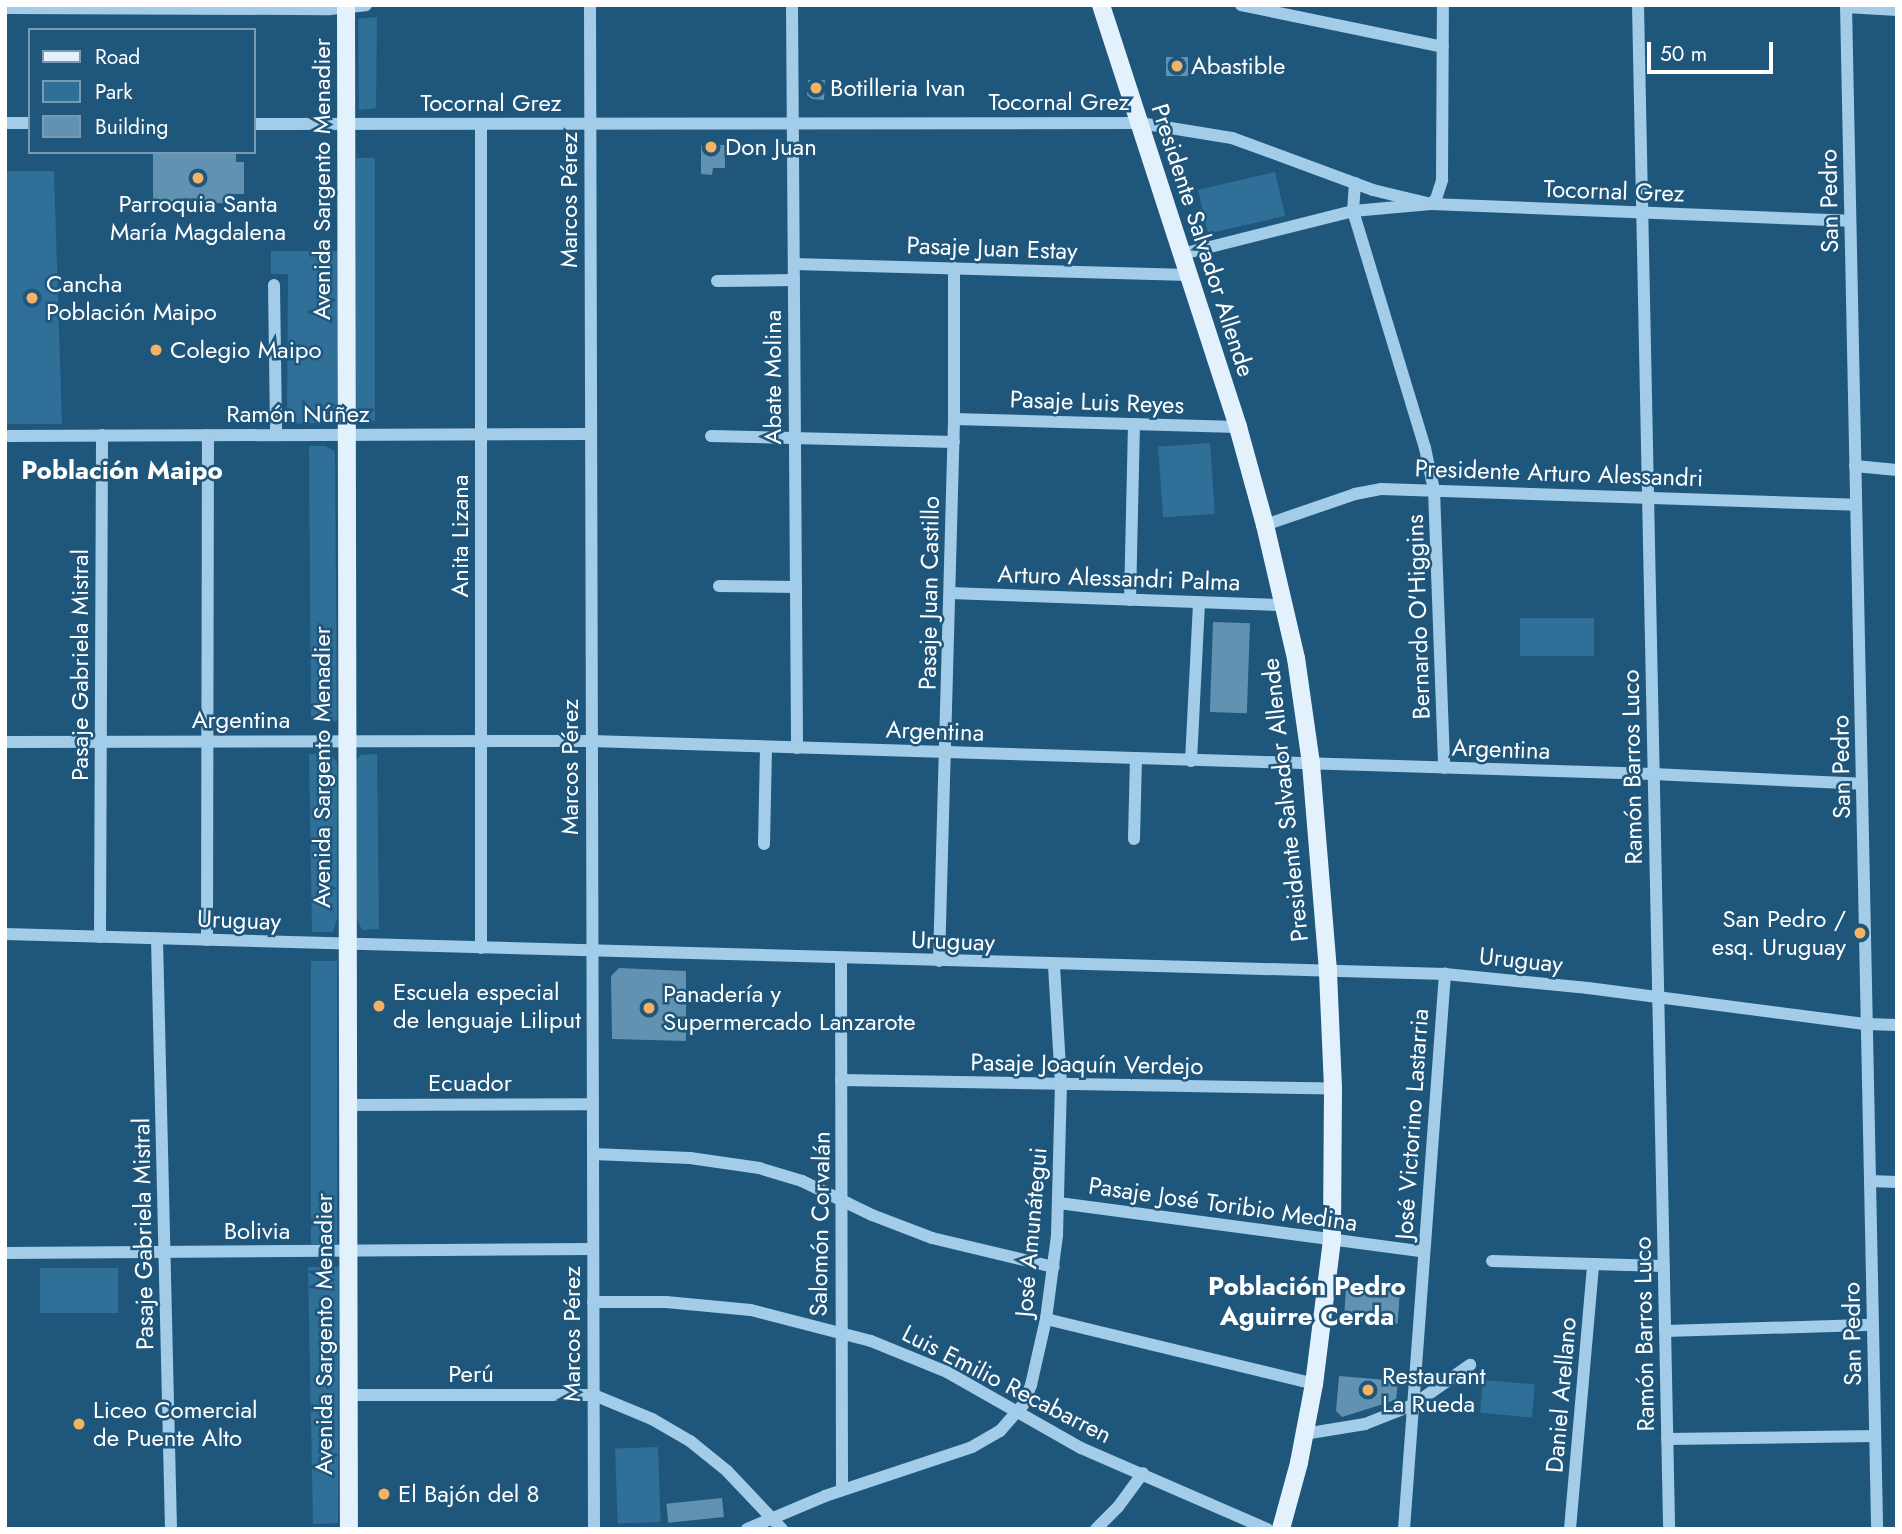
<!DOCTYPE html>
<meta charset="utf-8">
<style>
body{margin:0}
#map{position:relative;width:1902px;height:1534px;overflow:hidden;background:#1f567c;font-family:Jost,sans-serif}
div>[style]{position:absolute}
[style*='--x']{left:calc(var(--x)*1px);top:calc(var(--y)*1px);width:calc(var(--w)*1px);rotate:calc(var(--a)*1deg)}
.green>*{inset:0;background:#2f6f98;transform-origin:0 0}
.building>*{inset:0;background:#6192b1;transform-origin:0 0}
.minor>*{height:12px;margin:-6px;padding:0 6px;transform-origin:6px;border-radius:6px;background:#a2cce7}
.major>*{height:18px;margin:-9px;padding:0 9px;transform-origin:9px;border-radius:9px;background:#e3f1fd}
.dots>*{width:19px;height:19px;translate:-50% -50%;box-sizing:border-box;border:4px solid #1f567c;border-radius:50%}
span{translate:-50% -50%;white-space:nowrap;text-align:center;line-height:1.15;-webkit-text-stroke:5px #1f567c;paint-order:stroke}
.poi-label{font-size:24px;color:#fff}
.left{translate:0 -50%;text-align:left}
.right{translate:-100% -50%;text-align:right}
.street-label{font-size:24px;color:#fff}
.neighbourhood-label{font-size:26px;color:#fff;font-weight:700}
.frame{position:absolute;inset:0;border:7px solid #fff;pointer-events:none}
.legend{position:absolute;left:28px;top:28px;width:228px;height:126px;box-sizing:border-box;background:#1f567c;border:2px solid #799ab0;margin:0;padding:9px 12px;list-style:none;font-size:21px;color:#fff}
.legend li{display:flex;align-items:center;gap:14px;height:35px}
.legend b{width:35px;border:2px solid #799ab0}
.scale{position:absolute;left:1647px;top:42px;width:126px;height:32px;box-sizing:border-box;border:4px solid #fff;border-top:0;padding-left:9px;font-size:21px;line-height:24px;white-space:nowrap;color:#fff;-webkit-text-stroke:5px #1f567c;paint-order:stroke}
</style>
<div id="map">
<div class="green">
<i style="clip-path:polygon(377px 17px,376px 108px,359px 110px,358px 19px)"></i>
<i style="left:375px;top:158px;width:263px;height:19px;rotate:90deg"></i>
<i style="clip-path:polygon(5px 171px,54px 171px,62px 424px,5px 424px)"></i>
<i style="left:1275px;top:172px;width:45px;height:79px;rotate:77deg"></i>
<i style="clip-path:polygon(271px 251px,340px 251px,337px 422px,287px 424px,288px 274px,271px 274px)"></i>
<i style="left:1210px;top:443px;width:71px;height:52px;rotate:86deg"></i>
<i style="clip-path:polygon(309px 446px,325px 446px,335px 451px,337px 721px,311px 722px)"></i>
<i style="left:1520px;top:618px;width:74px;height:38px"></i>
<i style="clip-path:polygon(309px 754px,330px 754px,337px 762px,337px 919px,333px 932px,312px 932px)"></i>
<i style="clip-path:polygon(377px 754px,379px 929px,362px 930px,357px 919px,356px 759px,361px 755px)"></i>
<i style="left:311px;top:961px;width:26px;height:283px"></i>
<i style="clip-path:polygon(308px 1267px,339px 1267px,338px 1523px,313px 1524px)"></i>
<i style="left:118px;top:1268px;width:45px;height:78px;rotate:90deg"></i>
<i style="left:1483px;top:1380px;width:52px;height:33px;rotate:5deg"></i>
<i style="left:658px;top:1447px;width:75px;height:43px;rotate:88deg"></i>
</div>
<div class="building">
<i style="left:1166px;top:57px;width:22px;height:19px"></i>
<i style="clip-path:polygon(808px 80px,825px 80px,824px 100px,812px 99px,807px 95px)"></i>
<i style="clip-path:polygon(701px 145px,725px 145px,725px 168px,713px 168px,712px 175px,701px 174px)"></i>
<i style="clip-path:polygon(153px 152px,236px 152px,236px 162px,244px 162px,244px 194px,233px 194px,233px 203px,153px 204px)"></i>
<i style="left:1213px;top:622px;width:37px;height:90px;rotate:2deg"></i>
<i style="clip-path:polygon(619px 968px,686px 971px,686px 1041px,612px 1039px,611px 976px)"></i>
<i style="left:1346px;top:1288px;width:54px;height:32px;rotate:4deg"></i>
<i style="clip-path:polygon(1339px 1376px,1398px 1381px,1396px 1400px,1342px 1417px,1336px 1411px)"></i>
<i style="left:722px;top:1498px;width:19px;height:56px;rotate:84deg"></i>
</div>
<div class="minor">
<i style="--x:590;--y:5;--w:1524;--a:89.85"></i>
<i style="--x:792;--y:5;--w:743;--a:89.61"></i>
<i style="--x:1241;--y:5;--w:206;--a:11.7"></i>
<i style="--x:1638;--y:5;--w:1524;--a:88.83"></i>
<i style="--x:1846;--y:5;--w:1524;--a:88.83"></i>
<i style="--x:1846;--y:7;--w:51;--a:3.4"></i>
<i style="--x:5;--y:8;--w:325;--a:0.2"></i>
<i style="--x:330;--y:9;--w:36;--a:-6"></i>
<i style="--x:5;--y:123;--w:25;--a:0"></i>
<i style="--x:254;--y:124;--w:886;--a:-0.06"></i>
<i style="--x:1140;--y:123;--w:93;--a:9.3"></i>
<i style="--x:1232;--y:138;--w:150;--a:20.2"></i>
<i style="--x:1373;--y:190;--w:60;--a:13.6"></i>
<i style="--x:1431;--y:204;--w:419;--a:2.3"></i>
<i style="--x:1355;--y:183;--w:28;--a:94"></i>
<i style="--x:1353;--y:211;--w:248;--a:73.1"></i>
<i style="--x:1425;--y:448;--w:43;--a:77.9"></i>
<i style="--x:1434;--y:490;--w:278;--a:87.9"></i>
<i style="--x:1182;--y:254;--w:176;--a:-14.1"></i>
<i style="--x:1353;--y:211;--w:78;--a:-5.1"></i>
<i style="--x:1431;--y:204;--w:7;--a:-45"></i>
<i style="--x:1436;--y:199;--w:20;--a:-72"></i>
<i style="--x:1442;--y:180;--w:175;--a:-89.7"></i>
<i style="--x:794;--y:264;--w:395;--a:1.6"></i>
<i style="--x:717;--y:281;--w:77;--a:-0.7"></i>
<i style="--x:274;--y:285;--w:150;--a:89.2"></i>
<i style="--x:954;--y:419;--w:284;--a:1.6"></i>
<i style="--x:5;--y:436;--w:586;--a:-0.2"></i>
<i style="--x:711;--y:436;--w:243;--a:1.4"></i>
<i style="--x:1855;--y:466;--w:42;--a:5.4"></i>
<i style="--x:1265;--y:525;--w:95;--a:-19"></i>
<i style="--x:1355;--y:494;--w:26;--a:-11"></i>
<i style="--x:1381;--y:489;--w:475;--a:1.9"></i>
<i style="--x:719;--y:586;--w:77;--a:0.7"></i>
<i style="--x:950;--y:593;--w:335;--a:2.1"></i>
<i style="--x:1130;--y:600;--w:176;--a:-88.7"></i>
<i style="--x:5;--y:742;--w:586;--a:-0.1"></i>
<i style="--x:591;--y:741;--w:1063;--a:1.78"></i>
<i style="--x:1653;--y:774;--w:209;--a:2.7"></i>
<i style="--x:1191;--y:761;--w:159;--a:-87.1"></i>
<i style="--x:1134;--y:839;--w:80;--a:-88.6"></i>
<i style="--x:764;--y:844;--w:97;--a:-88.8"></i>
<i style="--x:5;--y:934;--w:1441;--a:1.59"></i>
<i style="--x:1445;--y:974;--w:144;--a:5.6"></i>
<i style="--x:1588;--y:988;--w:281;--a:7.4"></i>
<i style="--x:1867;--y:1024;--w:30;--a:2"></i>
<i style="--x:100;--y:937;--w:502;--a:-89.77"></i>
<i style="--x:157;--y:939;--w:590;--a:88.64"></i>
<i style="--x:207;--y:940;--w:505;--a:-89.89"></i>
<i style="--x:481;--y:948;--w:824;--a:-90"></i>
<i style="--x:841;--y:958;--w:532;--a:89.89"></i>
<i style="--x:939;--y:961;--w:542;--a:-88.41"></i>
<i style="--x:954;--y:419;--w:151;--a:-90"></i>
<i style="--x:841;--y:1080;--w:492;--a:1"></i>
<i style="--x:348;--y:1105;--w:245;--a:-0.2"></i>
<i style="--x:593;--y:1154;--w:97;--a:2.4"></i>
<i style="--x:690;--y:1158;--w:70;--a:8.2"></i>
<i style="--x:759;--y:1168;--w:45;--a:16.8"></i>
<i style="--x:802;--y:1181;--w:78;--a:25.9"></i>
<i style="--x:872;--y:1215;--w:64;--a:21"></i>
<i style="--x:932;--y:1238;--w:125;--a:13.4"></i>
<i style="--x:1870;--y:1181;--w:27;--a:2"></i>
<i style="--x:1059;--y:1203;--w:368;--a:7.6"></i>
<i style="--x:5;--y:1253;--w:588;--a:-0.39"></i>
<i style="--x:1492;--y:1261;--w:172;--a:1.7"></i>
<i style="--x:593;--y:1302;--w:73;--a:0"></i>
<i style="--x:666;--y:1302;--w:85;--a:5.4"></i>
<i style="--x:751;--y:1310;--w:124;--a:14.5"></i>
<i style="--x:871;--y:1341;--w:82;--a:22.2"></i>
<i style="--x:947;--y:1372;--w:154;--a:29.6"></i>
<i style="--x:1081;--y:1448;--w:203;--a:23.5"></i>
<i style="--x:1046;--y:1319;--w:276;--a:13.6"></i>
<i style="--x:1665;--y:1331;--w:208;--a:-1.7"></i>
<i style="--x:348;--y:1395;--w:246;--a:0"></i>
<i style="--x:594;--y:1395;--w:63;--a:22.5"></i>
<i style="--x:652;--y:1419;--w:44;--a:30.1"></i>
<i style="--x:690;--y:1441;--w:48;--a:39"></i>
<i style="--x:727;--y:1471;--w:80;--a:46.5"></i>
<i style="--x:1304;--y:1434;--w:62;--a:-9.3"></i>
<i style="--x:1365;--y:1424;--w:52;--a:-21.6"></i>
<i style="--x:1413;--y:1405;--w:70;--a:-35.1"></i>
<i style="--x:1667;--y:1439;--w:208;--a:-0.8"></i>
<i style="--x:747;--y:1529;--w:85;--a:-22.9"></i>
<i style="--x:825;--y:1496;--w:155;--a:-18.4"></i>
<i style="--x:972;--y:1447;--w:32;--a:-30"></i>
<i style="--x:1000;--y:1431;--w:35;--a:-49"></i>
<i style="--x:1023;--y:1405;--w:22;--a:-68"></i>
<i style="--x:1031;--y:1385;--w:68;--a:-77.2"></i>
<i style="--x:1046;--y:1319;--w:85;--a:-82.5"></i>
<i style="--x:1057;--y:1235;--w:151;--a:-88.5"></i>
<i style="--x:1061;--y:1084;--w:119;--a:-93.4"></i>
<i style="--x:1096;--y:1529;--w:31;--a:-45"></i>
<i style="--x:1118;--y:1507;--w:42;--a:-53.7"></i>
<i style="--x:1404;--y:1529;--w:557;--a:-85.78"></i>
<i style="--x:1570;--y:1529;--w:265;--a:-85"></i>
</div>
<div class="major">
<i style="--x:346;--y:5;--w:1524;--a:89.89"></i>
<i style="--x:1101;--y:5;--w:444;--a:72"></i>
<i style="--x:1238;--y:427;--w:102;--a:74.6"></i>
<i style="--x:1265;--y:525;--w:137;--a:76.9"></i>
<i style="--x:1296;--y:658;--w:107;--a:81.9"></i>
<i style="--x:1311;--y:764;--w:210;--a:85.3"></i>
<i style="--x:1328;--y:973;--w:116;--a:87.5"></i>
<i style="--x:1333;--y:1089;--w:151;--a:90.4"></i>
<i style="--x:1332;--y:1240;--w:145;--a:97.1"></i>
<i style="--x:1314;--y:1384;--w:80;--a:100.8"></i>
<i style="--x:1299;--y:1463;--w:68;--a:105.3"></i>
</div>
<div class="dots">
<i style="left:1177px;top:66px;background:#f4b362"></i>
<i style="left:816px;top:88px;background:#f4b362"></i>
<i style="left:711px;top:147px;background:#f4b362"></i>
<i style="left:198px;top:178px;background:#f4b362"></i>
<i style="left:32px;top:298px;background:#f4b362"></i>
<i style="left:156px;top:350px;background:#f4b362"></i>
<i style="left:1860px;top:933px;background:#f4b362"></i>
<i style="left:379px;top:1006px;background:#f4b362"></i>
<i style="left:649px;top:1008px;background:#f4b362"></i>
<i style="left:1368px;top:1390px;background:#f4b362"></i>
<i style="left:79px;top:1424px;background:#f4b362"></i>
<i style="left:384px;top:1494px;background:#f4b362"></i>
</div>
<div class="poi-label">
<span class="left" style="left:1191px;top:66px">Abastible</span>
<span class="left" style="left:830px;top:88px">Botilleria Ivan</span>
<span class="left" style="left:725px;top:147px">Don Juan</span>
<span style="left:198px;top:218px">Parroquia Santa<br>María Magdalena</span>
<span class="left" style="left:46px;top:298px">Cancha<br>Población Maipo</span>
<span class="left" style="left:170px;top:350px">Colegio Maipo</span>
<span class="right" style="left:1846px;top:933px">San Pedro /<br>esq. Uruguay</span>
<span class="left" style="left:393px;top:1006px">Escuela especial<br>de lenguaje Liliput</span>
<span class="left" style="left:663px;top:1008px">Panadería y<br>Supermercado Lanzarote</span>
<span class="left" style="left:1382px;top:1390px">Restaurant<br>La Rueda</span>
<span class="left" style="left:93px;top:1424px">Liceo Comercial<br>de Puente Alto</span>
<span class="left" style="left:398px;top:1494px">El Bajón del 8</span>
</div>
<div class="street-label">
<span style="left:1059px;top:102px">Tocornal Grez</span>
<span style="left:491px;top:103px">Tocornal Grez</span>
<span style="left:322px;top:179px;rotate:-90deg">Avenida Sargento Menadier</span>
<span style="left:1614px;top:191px;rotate:2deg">Tocornal Grez</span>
<span style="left:569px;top:200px;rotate:-90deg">Marcos Pérez</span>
<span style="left:1829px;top:201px;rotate:-91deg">San Pedro</span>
<span style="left:1203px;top:240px;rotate:72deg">Presidente Salvador Allende</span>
<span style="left:992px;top:248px;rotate:2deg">Pasaje Juan Estay</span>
<span style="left:773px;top:377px;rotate:-90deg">Abate Molina</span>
<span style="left:1097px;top:402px;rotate:2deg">Pasaje Luis Reyes</span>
<span style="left:298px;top:414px">Ramón Núñez</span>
<span style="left:1559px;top:473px;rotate:2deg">Presidente Arturo Alessandri</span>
<span style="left:460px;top:536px;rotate:-90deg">Anita Lizana</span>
<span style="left:1119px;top:578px;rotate:2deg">Arturo Alessandri Palma</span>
<span style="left:929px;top:593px;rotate:-89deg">Pasaje Juan Castillo</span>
<span style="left:1418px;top:617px;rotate:-92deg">Bernardo O'Higgins</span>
<span style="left:80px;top:665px;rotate:-90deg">Pasaje Gabriela Mistral</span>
<span style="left:241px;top:720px">Argentina</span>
<span style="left:935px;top:731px;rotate:2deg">Argentina</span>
<span style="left:1501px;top:749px;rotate:2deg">Argentina</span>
<span style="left:322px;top:767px;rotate:-90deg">Avenida Sargento Menadier</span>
<span style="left:570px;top:767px;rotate:-90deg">Marcos Pérez</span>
<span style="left:1632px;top:767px;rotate:-91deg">Ramón Barros Luco</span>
<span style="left:1841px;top:767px;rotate:-91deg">San Pedro</span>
<span style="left:1285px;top:800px;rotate:-96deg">Presidente Salvador Allende</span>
<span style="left:239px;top:920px;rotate:2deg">Uruguay</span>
<span style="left:953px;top:941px;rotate:2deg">Uruguay</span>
<span style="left:1521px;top:960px;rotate:6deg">Uruguay</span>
<span style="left:1087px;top:1064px;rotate:1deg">Pasaje Joaquín Verdejo</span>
<span style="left:470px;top:1083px">Ecuador</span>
<span style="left:1412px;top:1124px;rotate:-86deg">José Victorino Lastarria</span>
<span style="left:1223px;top:1204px;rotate:8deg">Pasaje José Toribio Medina</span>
<span style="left:820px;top:1224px;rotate:-89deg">Salomón Corvalán</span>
<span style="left:257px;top:1231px">Bolivia</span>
<span style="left:1031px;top:1232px;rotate:-85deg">José Amunátegui</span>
<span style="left:143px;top:1234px;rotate:-91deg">Pasaje Gabriela Mistral</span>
<span style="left:324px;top:1334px;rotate:-90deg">Avenida Sargento Menadier</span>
<span style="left:572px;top:1334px;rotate:-90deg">Marcos Pérez</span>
<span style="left:1644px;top:1334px;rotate:-91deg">Ramón Barros Luco</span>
<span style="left:1852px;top:1334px;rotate:-91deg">San Pedro</span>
<span style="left:471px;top:1374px">Perú</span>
<span style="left:1007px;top:1384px;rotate:27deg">Luis Emilio Recabarren</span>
<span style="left:1561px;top:1395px;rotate:-85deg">Daniel Arellano</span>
</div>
<div class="neighbourhood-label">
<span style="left:122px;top:471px">Población Maipo</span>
<span style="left:1307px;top:1302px">Población Pedro<br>Aguirre Cerda</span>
</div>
<div class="frame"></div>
<ul class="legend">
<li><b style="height:9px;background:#e3f1fd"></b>Road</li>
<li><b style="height:19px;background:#2f6f98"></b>Park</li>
<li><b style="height:19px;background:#6192b1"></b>Building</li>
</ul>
<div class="scale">50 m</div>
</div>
